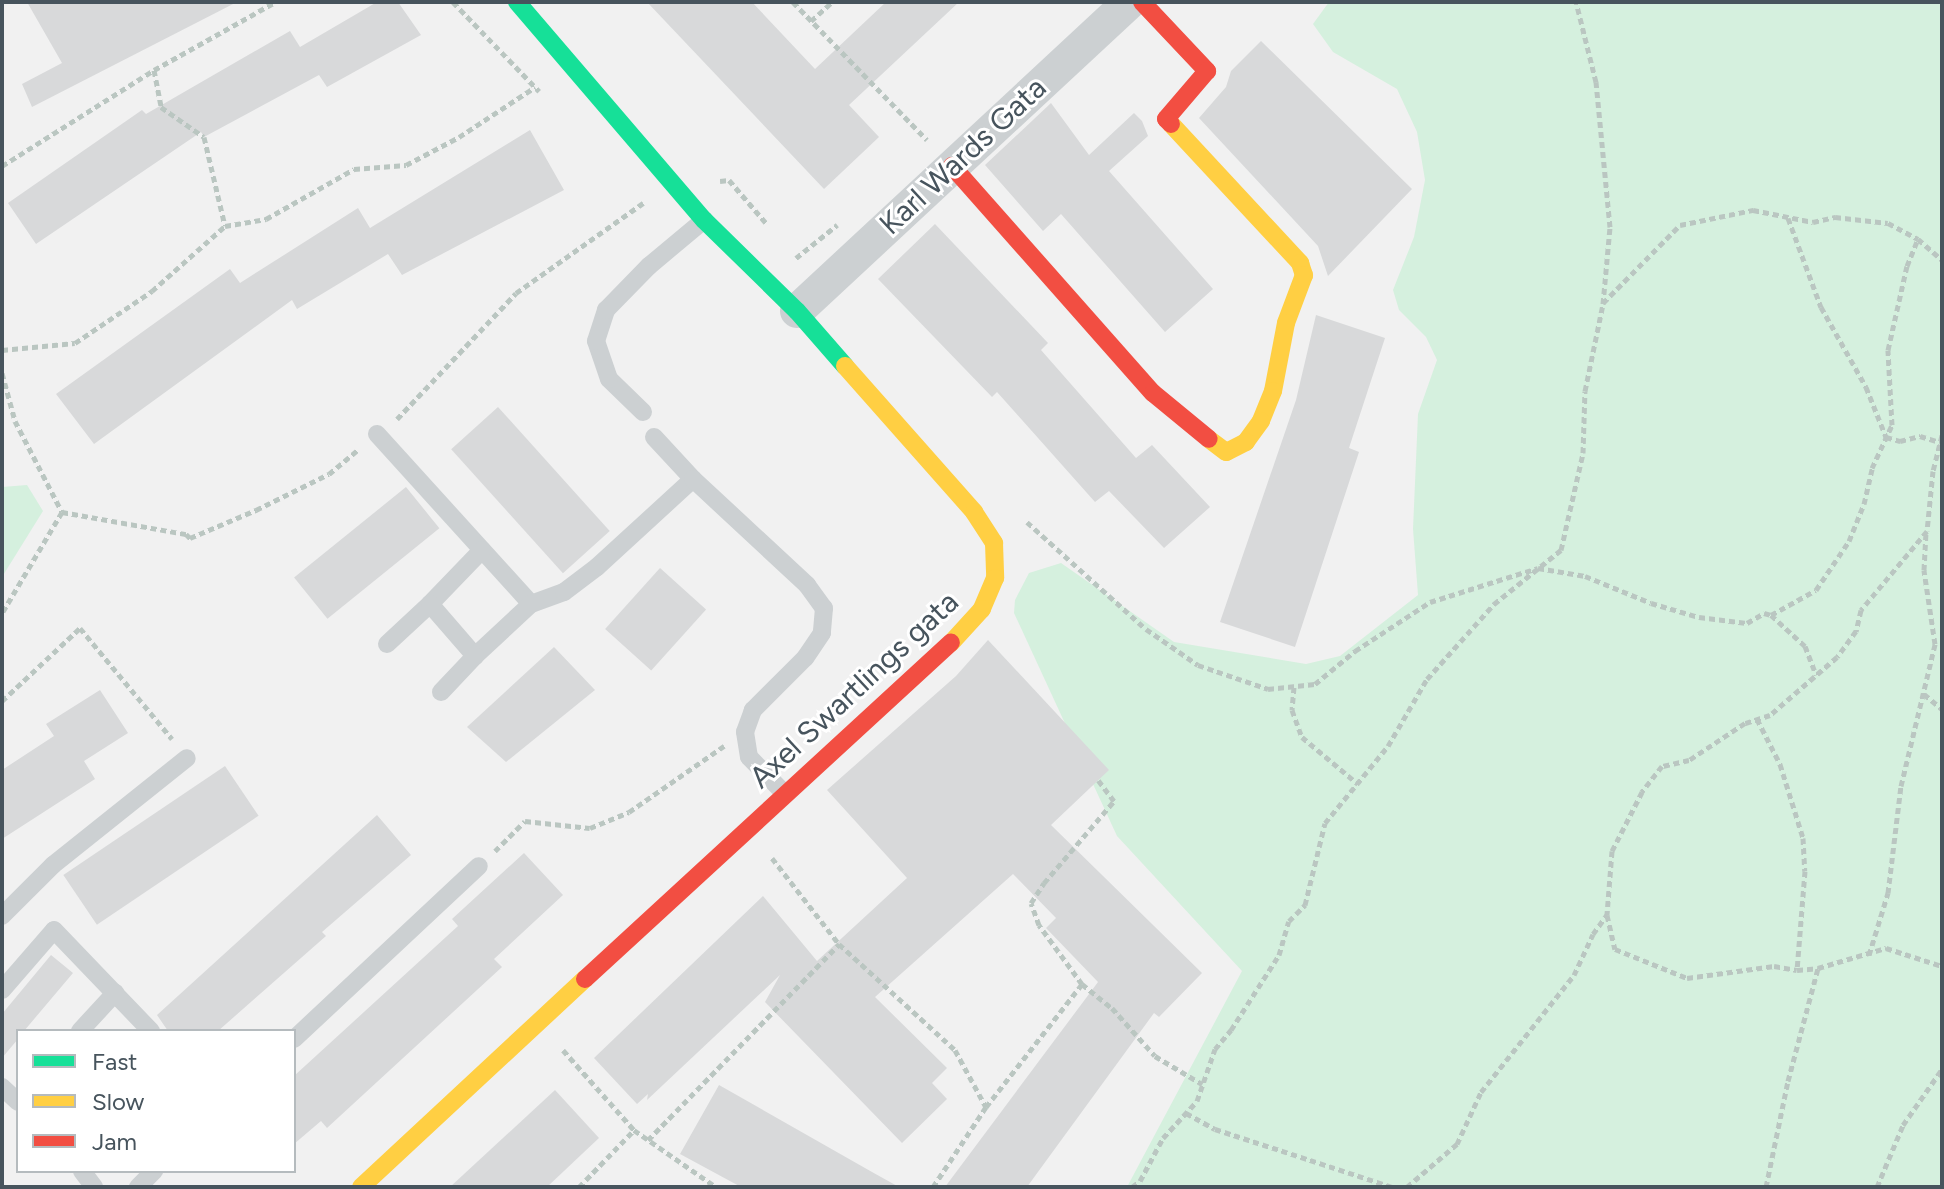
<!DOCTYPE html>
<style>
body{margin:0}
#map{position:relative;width:1944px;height:1189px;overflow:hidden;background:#f1f1f1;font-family:Figtree,sans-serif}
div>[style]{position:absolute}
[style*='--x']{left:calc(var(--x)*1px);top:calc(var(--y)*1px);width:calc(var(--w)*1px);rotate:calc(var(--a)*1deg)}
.green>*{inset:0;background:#d5f0de}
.building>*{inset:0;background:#d8d9da;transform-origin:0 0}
.path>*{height:5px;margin-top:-2.5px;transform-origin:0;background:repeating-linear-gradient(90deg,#bac6c1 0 6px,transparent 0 10px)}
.lane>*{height:18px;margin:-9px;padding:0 9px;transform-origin:9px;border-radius:9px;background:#ccd0d2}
.street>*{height:34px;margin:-17px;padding:0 17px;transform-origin:17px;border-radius:17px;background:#ccd0d2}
.fast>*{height:18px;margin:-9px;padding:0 9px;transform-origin:9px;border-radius:9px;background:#16e098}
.slow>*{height:18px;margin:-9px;padding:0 9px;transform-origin:9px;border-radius:9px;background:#ffcf43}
.jam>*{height:18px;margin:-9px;padding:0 9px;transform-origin:9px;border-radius:9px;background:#f24e42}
span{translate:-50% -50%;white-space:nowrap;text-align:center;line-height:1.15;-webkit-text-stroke:6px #fff;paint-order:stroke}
.street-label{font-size:30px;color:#47545d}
.frame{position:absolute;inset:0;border:4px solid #47545d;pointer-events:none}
.legend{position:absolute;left:16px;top:1029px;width:280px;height:144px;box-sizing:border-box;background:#fff;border:2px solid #b5bbbe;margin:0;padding:10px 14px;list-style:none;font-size:24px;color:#47545d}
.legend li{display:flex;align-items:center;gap:16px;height:40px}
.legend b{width:40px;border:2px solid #b5bbbe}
</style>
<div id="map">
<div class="green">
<i style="clip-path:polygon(1329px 2px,1942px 2px,1942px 1187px,1127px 1187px,1242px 971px,1117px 836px,1014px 613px,1015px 600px,1029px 573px,1061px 563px,1174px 642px,1306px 664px,1340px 656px,1418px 595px,1413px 529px,1418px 414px,1437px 360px,1426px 337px,1399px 310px,1393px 290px,1414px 237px,1425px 180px,1417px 132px,1397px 89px,1333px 52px,1313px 24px)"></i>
<i style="clip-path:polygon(27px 485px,43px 511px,2px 577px,2px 487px)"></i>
</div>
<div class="building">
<i style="clip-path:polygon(27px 2px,237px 2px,32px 107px,22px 84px,62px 63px)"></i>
<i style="clip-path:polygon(377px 2px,398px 2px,421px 35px,327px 87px,319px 75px,204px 137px,201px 132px,36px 244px,8px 203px,142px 110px,146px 114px,290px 31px,300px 47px)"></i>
<i style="clip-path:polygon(647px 2px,752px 2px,815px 69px,886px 2px,959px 2px,849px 105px,879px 137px,824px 189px)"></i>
<i style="clip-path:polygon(1261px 41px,1412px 189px,1328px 276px,1318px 246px,1199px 118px,1226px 87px,1231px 71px)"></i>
<i style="clip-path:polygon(1051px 103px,1089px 155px,1134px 113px,1142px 121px,1148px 136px,1109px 171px,1213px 289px,1165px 332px,1061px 214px,1043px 231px,985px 165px)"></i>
<i style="clip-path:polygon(530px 130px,564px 190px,402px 275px,388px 254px,297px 309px,292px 300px,94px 444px,56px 394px,230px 269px,240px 283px,358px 208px,370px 228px)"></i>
<i style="clip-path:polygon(935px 224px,1048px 343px,1041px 350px,1136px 458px,1152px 445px,1210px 507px,1164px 548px,1109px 491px,1095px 502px,997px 392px,992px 397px,878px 279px)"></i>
<i style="clip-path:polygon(1316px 315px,1385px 338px,1349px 448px,1359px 452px,1295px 647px,1220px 622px,1296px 400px)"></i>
<i style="left:498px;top:407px;width:167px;height:63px;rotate:48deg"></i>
<i style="left:406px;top:487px;width:53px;height:144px;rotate:51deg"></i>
<i style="left:660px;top:568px;width:62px;height:82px;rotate:42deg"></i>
<i style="clip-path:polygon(988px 640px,1109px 770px,1051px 825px,1202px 973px,1159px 1017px,1154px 1013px,1027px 1187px,945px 1187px,1098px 982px,1046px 928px,1056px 918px,1013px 874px,875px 997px,947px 1068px,932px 1083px,947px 1099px,902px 1143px,765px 1002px,780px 975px,647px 1100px,648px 1094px,637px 1104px,594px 1058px,763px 896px,817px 961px,907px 878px,827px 790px,956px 676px)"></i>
<i style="clip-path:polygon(554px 647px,595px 690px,506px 762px,467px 727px)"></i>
<i style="clip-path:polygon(100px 690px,128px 733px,84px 761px,95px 779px,2px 839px,2px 770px,54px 736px,46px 724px)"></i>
<i style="left:225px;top:766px;width:60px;height:195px;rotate:56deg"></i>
<i style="clip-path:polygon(377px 815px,411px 855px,322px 932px,326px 936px,218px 1031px,168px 1031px,157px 1015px)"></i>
<i style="clip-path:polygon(524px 853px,563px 895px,494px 959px,502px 967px,327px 1128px,321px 1121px,294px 1144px,294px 1076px,458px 926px,452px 919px)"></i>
<i style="clip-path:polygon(51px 955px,73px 973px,24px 1031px,18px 1031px,18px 1039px,2px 1058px,2px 1014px)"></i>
<i style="clip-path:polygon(719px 1085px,872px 1172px,899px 1187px,741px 1187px,680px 1154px)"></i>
<i style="clip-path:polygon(555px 1090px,599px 1138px,547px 1187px,450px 1187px)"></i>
</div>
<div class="path">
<i style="--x:453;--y:2;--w:124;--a:46"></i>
<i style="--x:793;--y:2;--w:192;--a:45.8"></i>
<i style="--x:811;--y:21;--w:28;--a:-42"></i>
<i style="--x:154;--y:70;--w:38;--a:79"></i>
<i style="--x:161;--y:107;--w:52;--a:34.9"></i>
<i style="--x:204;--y:137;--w:91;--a:76.7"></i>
<i style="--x:2;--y:166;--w:180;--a:-32.3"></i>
<i style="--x:154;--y:70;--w:139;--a:-29.3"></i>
<i style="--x:720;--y:181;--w:9;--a:-6"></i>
<i style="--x:729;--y:180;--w:57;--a:49.3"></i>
<i style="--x:1788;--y:218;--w:95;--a:69.7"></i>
<i style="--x:1821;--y:307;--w:92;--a:60.6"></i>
<i style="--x:1866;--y:387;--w:54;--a:68.2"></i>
<i style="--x:1886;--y:437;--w:15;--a:16"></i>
<i style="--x:1900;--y:441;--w:21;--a:-14"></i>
<i style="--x:1920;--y:436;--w:21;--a:17"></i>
<i style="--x:796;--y:258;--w:53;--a:-38.8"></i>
<i style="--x:1603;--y:303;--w:110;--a:-45.4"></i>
<i style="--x:1680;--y:225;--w:75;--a:-11.6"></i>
<i style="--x:1753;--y:210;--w:61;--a:11.3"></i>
<i style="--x:1813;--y:222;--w:23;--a:-13"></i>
<i style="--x:1835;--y:217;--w:53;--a:6.5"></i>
<i style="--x:1888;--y:223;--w:34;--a:28"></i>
<i style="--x:1918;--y:239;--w:32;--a:41"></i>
<i style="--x:2;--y:350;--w:73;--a:-5.5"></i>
<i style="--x:75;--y:343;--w:93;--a:-34"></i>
<i style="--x:152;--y:291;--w:98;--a:-41.7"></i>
<i style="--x:225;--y:226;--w:42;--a:-9.7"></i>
<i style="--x:266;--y:219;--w:101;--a:-29.6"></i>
<i style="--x:354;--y:169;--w:52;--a:-4.4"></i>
<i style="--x:406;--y:165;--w:60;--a:-27.8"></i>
<i style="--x:459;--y:137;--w:91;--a:-33.3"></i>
<i style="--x:2;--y:373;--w:50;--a:74.8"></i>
<i style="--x:15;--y:421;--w:102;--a:62.7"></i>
<i style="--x:62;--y:512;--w:117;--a:120.7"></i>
<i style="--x:397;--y:419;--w:173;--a:-46.6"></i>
<i style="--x:516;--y:293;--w:156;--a:-35.3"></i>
<i style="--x:1942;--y:435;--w:37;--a:104"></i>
<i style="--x:1933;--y:471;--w:60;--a:95.7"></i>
<i style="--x:1927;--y:531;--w:103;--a:129.9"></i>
<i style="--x:1861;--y:610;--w:22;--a:103"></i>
<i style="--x:1856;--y:631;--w:32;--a:126"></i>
<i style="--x:1837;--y:657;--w:89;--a:139.1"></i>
<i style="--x:1770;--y:715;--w:26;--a:162"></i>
<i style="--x:1745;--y:723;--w:67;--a:146.5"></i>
<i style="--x:1689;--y:760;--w:28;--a:167"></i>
<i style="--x:1662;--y:766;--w:33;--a:128"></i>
<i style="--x:1642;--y:792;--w:66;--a:117"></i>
<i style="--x:1612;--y:851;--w:64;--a:94.5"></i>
<i style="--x:1607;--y:915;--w:35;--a:77"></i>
<i style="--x:1615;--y:949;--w:78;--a:21.9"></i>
<i style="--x:1687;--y:978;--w:88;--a:-7.9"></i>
<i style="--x:1774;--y:966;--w:23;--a:10"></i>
<i style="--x:1797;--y:970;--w:21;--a:-5"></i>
<i style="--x:1818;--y:968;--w:71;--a:-16.4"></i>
<i style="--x:1886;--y:948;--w:59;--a:17.8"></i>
<i style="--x:62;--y:512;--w:126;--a:10.1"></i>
<i style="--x:186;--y:534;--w:6;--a:45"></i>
<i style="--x:190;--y:538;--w:72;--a:-23"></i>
<i style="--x:256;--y:510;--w:81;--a:-26.3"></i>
<i style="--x:329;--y:474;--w:38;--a:-40"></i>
<i style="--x:1027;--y:522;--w:160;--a:42"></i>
<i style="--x:1146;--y:629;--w:63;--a:34.7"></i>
<i style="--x:1198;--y:665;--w:74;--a:18.9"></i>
<i style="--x:1268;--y:689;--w:47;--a:-6.1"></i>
<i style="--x:1315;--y:684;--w:52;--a:-39.5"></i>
<i style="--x:1355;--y:651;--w:90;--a:-33.2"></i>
<i style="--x:1430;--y:602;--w:113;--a:-17.5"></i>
<i style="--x:1538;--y:568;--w:48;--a:9.7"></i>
<i style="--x:1585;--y:576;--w:71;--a:22.2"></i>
<i style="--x:1651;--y:603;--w:50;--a:16.3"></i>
<i style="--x:1699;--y:617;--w:48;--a:7.1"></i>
<i style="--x:1747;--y:623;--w:20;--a:-30"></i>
<i style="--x:1764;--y:613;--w:7;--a:16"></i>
<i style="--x:1771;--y:615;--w:46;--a:42.4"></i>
<i style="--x:1805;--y:646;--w:31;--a:69"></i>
<i style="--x:1771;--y:615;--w:51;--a:-29.1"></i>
<i style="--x:1816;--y:590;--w:59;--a:-56"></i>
<i style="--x:1849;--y:541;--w:40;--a:-68"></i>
<i style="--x:1864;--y:504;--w:37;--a:-77"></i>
<i style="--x:1872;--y:468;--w:47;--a:-65.1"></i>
<i style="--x:1892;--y:425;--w:75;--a:-93.1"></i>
<i style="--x:1888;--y:350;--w:86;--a:-77.3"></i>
<i style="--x:1907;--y:266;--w:29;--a:-68"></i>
<i style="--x:1294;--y:687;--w:23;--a:95"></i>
<i style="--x:1292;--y:710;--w:29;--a:70"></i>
<i style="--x:1302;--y:737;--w:73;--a:40"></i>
<i style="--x:1924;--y:694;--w:23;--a:40"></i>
<i style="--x:2;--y:701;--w:107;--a:-43.1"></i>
<i style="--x:80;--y:628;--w:144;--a:50.3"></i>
<i style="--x:1757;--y:719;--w:51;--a:62.9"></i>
<i style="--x:1780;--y:764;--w:77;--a:72.7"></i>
<i style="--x:1803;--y:838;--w:33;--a:87"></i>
<i style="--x:1805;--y:871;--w:99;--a:94.6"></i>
<i style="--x:495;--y:851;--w:42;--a:-45"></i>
<i style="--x:525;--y:821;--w:65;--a:6.1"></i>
<i style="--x:590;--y:828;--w:42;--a:-22.3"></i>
<i style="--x:629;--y:812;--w:116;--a:-34.8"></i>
<i style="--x:772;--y:858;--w:109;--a:52.1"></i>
<i style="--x:839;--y:944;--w:157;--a:42.4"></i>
<i style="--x:955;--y:1050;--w:65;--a:61.5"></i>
<i style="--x:1869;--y:955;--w:65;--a:-73"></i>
<i style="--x:1888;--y:893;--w:108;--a:-83.1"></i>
<i style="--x:1901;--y:786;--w:146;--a:-76.5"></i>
<i style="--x:1935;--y:644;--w:75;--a:-98.5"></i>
<i style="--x:1924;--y:570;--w:38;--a:-87"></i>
<i style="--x:1082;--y:984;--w:73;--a:-126.1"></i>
<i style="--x:1039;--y:925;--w:23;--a:-110"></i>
<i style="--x:1031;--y:903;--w:24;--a:-57"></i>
<i style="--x:1044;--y:883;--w:108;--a:-49.5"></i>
<i style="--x:1114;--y:801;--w:26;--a:-127"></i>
<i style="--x:563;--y:1050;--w:107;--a:48.4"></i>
<i style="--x:634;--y:1130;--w:100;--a:34.8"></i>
<i style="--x:1186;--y:1113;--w:33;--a:29"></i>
<i style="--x:1215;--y:1129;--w:186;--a:18.1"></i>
<i style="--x:648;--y:1140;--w:274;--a:-45.7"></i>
<i style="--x:579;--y:1187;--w:79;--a:-46"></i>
<i style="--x:933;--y:1187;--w:96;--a:-56.5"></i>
<i style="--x:986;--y:1107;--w:156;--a:-52"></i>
<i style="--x:1082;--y:984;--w:38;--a:39"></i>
<i style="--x:1112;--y:1008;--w:64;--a:48.1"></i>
<i style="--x:1155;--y:1056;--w:55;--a:30.8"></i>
<i style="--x:1132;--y:1187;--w:10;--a:-37"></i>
<i style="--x:1140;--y:1181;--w:49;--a:-61.9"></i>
<i style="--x:1163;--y:1138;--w:50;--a:-47.4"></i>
<i style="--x:1197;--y:1101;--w:55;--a:-70.9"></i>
<i style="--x:1215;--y:1049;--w:25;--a:-50"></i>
<i style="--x:1231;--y:1030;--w:89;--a:-57.4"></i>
<i style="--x:1279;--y:955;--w:35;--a:-74"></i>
<i style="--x:1289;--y:921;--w:23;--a:-45"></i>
<i style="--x:1305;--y:905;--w:84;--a:-76.3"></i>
<i style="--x:1325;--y:823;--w:99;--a:-50.7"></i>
<i style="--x:1388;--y:746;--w:78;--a:-59.8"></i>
<i style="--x:1427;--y:679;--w:101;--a:-48.2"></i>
<i style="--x:1494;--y:604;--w:86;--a:-38.9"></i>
<i style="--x:1561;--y:550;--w:99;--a:-77.2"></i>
<i style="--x:1583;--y:453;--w:62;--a:-88.2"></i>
<i style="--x:1585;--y:391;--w:89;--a:-78.3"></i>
<i style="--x:1603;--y:304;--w:77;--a:-84.8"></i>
<i style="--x:1610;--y:227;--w:146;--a:-95.5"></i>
<i style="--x:1596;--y:82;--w:82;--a:-104"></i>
<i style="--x:1407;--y:1187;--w:66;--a:-40.7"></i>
<i style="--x:1457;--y:1144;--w:57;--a:-65.2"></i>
<i style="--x:1481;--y:1092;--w:149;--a:-51.5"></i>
<i style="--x:1574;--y:975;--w:45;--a:-65.1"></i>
<i style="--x:1593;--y:934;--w:24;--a:-54"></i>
<i style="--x:1766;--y:1187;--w:108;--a:-78.3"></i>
<i style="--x:1788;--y:1081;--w:117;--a:-75.1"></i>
<i style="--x:1877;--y:1187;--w:67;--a:-67.2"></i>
<i style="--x:1903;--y:1125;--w:68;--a:-55.1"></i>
</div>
<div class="lane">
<i style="--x:643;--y:412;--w:47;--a:-135.9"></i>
<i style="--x:609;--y:379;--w:40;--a:-108.9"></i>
<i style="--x:596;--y:341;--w:33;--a:-72"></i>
<i style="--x:606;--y:310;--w:62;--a:-45.7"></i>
<i style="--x:649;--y:266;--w:72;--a:-39.9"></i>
<i style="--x:377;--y:434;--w:229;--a:47.8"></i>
<i style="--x:531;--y:604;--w:35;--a:-20"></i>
<i style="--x:564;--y:592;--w:41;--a:-37.1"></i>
<i style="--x:597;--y:567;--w:130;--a:-42.5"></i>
<i style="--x:654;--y:437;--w:57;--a:47.1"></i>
<i style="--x:693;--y:479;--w:156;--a:42.9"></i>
<i style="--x:807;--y:585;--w:29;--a:54"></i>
<i style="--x:824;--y:608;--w:25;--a:95"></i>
<i style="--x:822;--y:633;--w:30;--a:124"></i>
<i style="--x:805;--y:658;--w:74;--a:135"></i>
<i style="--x:753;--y:710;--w:23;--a:110"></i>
<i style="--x:745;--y:732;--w:25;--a:81"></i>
<i style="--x:749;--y:757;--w:52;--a:45.8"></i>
<i style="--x:430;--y:604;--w:75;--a:-46.1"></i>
<i style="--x:387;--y:644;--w:59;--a:-42.9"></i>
<i style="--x:430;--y:604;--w:69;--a:49.1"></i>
<i style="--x:475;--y:656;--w:76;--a:-42.9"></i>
<i style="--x:441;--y:692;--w:50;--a:-46.6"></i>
<i style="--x:2;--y:916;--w:72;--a:-45"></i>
<i style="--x:53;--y:865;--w:171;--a:-38.6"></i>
<i style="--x:2;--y:990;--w:79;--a:-49.1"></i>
<i style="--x:54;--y:930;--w:140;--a:46.2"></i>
<i style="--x:80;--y:1031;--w:52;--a:-47.4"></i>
<i style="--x:294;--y:1039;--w:253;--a:-43.1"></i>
<i style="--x:2;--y:1087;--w:22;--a:43"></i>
<i style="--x:82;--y:1171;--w:20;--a:53"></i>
<i style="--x:138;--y:1187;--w:23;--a:-45"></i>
</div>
<div class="street">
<i style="--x:797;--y:311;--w:454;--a:-42.9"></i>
</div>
<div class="fast">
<i style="--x:517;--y:2;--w:287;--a:49.4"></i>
<i style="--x:704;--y:220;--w:130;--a:44.4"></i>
<i style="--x:797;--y:311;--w:73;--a:48.9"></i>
</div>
<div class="slow">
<i style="--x:1171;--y:124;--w:190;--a:47.1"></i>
<i style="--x:1300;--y:263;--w:13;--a:72"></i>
<i style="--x:1304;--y:275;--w:51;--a:110.6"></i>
<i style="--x:1286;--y:323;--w:69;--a:100.8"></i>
<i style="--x:1273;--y:391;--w:32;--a:112"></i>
<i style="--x:1261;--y:421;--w:26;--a:126"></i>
<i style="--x:1246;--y:442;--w:22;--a:153"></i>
<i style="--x:1226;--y:452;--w:21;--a:-143"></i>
<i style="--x:845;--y:366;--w:195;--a:48.5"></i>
<i style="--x:974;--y:512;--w:37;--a:57"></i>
<i style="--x:994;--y:543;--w:35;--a:88"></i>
<i style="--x:995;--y:578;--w:34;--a:113"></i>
<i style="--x:982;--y:609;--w:46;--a:132.4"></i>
<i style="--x:361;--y:1187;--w:306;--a:-42.9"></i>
</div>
<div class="jam">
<i style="--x:1142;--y:2;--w:95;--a:46.7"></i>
<i style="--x:1207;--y:71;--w:63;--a:130.5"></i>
<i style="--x:1166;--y:119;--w:7;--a:45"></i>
<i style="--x:952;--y:166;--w:303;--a:48.5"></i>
<i style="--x:1153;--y:393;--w:72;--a:39.4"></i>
<i style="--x:585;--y:979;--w:497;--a:-42.6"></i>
</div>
<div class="street-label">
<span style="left:963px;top:156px;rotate:-43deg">Karl Wards Gata</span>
<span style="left:854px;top:690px;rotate:-43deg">Axel Swartlings gata</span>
</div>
<div class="frame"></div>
<ul class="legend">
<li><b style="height:10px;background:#16e098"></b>Fast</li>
<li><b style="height:10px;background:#ffcf43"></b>Slow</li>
<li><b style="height:10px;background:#f24e42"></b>Jam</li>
</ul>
</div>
